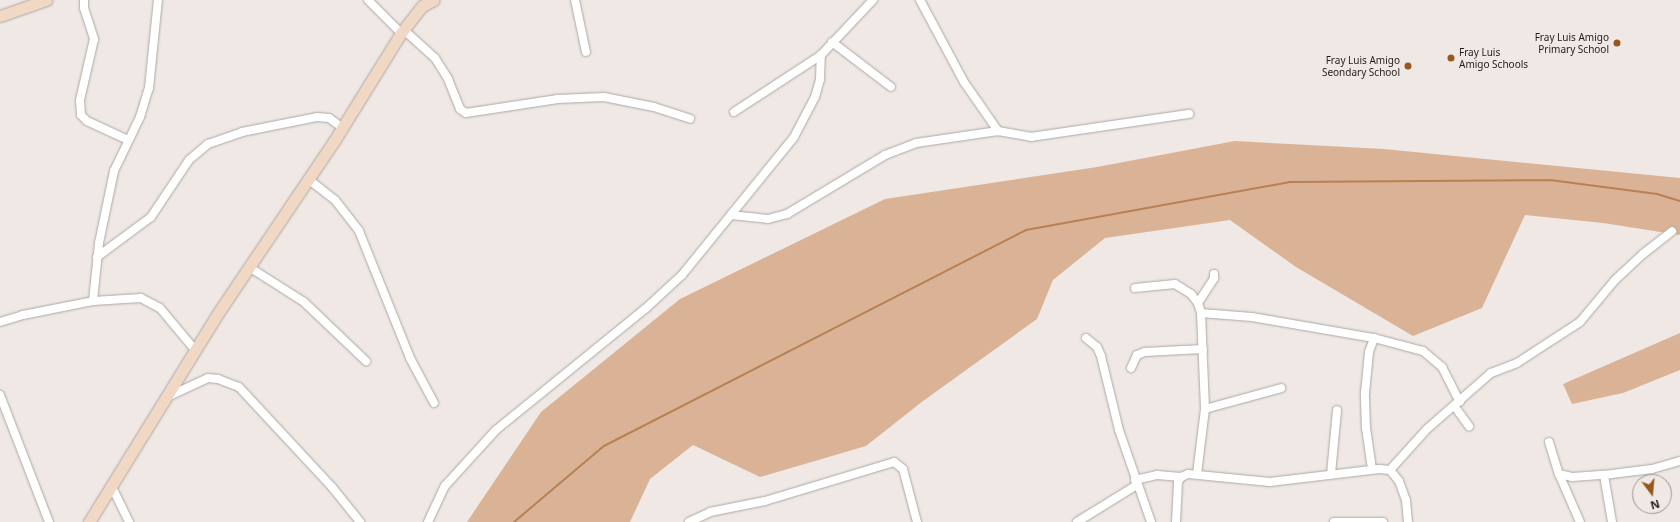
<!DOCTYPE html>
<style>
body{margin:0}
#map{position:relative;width:1680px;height:522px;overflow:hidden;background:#efe8e4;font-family:"Noto Sans",sans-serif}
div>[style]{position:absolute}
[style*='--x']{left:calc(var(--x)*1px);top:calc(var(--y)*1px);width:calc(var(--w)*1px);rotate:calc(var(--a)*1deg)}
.green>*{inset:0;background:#dab396}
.stream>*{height:2px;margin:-1px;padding:0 1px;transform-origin:1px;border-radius:1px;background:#b78055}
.roads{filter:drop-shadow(0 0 1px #ada7a3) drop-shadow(0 0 1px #ada7a3)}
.street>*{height:8px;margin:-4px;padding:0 4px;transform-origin:4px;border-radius:4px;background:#fff}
.secondary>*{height:11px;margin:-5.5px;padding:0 5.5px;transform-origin:5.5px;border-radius:5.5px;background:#f0d8c4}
.dots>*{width:11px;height:11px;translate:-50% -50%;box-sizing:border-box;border:2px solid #efe8e4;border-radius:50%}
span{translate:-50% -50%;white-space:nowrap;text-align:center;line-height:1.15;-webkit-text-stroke:3.5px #efe8e4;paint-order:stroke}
.poi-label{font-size:10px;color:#1f1d1b}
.right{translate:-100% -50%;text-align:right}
.left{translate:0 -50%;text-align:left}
.north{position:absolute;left:1632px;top:474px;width:40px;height:40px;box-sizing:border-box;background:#efe8e4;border:1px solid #9c9794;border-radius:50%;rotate:164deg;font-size:11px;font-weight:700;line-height:16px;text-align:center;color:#1f1d1b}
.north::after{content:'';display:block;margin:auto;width:14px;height:18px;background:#975820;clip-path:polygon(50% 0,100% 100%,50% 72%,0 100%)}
</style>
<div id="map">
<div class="green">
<i style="clip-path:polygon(1235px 141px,1384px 149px,1680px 178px,1680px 235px,1603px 223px,1525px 215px,1482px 308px,1413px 336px,1296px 267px,1230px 220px,1105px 238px,1053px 280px,1037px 319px,923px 401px,866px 446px,760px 477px,693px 445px,650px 479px,630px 522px,467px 522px,541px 412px,680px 299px,885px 199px,1097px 167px)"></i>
<i style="clip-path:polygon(1680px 333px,1680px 370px,1623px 393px,1572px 404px,1563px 384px)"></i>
</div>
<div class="stream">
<i style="--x:514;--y:522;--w:118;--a:-40.2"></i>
<i style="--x:604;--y:446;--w:474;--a:-27.1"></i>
<i style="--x:1026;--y:230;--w:267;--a:-10.3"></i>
<i style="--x:1289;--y:182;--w:261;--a:-0.4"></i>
<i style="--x:1550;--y:180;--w:108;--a:7.5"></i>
<i style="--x:1657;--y:194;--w:24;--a:17"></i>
</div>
<div class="roads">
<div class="street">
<i style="--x:84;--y:0;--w:8;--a:90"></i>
<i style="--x:84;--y:8;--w:33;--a:72"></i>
<i style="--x:94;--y:39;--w:63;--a:102.9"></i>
<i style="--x:80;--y:100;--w:15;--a:86"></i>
<i style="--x:81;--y:115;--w:8;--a:45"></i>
<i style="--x:87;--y:121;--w:45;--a:24.9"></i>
<i style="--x:368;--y:0;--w:47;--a:45"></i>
<i style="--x:575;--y:0;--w:53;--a:78.1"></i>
<i style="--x:920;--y:0;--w:93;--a:61.8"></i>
<i style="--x:964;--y:82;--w:60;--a:55.2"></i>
<i style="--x:404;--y:30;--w:42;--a:42.1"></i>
<i style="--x:435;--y:58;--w:25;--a:58"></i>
<i style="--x:448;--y:79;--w:32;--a:68"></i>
<i style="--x:460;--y:109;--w:7;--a:34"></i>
<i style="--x:466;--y:113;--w:93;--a:-8.7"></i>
<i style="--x:558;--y:99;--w:46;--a:-2.5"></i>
<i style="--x:604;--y:97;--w:51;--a:11.3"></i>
<i style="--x:654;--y:107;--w:38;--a:18"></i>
<i style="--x:832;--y:42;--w:74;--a:37.3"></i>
<i style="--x:734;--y:112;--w:104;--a:-33.2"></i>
<i style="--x:821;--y:55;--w:76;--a:-46.6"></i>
<i style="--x:308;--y:179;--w:34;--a:38"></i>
<i style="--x:335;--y:200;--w:39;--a:52"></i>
<i style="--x:359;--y:231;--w:137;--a:68.1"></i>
<i style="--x:410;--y:358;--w:51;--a:61.9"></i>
<i style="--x:731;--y:215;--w:37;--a:6"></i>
<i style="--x:768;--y:219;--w:20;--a:-15"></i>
<i style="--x:787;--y:214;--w:114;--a:-31"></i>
<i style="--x:885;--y:155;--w:33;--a:-21"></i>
<i style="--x:916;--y:143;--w:83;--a:-8.3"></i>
<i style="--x:998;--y:131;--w:34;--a:10"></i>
<i style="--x:1031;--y:137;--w:160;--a:-8.3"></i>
<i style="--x:97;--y:257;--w:67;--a:-36.5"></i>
<i style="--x:151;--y:217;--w:69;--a:-56.3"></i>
<i style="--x:189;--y:160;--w:25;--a:-40"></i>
<i style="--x:208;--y:144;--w:36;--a:-19"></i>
<i style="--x:242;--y:132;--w:76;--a:-11.3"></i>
<i style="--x:317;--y:117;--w:12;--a:5"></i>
<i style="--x:329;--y:118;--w:17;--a:36"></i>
<i style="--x:249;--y:267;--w:65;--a:32.5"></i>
<i style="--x:304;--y:302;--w:86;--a:43.6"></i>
<i style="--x:1135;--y:288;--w:40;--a:-5.7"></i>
<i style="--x:1175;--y:284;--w:19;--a:32"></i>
<i style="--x:1191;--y:294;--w:11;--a:52"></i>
<i style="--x:1198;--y:303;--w:10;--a:73"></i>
<i style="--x:1201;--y:313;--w:96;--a:87.6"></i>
<i style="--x:93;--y:301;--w:58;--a:-84.1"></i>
<i style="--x:99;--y:243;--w:74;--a:-78.2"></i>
<i style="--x:114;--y:171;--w:60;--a:-64.3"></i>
<i style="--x:140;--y:117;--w:30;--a:-73"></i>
<i style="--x:149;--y:88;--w:88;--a:-84.2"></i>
<i style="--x:1198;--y:303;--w:30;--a:-57"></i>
<i style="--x:1214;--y:278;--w:4;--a:-90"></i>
<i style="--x:1201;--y:313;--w:51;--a:4.5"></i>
<i style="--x:1252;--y:317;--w:124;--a:9.8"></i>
<i style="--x:1374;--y:338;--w:51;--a:14.9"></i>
<i style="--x:1423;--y:351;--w:25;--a:40"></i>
<i style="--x:1442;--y:367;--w:39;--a:63"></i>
<i style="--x:0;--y:322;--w:24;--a:-17"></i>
<i style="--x:23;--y:315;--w:71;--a:-11.3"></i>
<i style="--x:93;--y:301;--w:48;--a:-3.6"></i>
<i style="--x:141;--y:298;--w:21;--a:28"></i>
<i style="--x:160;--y:308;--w:56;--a:50.1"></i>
<i style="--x:1086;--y:338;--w:14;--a:39"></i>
<i style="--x:1097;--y:347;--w:10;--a:66"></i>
<i style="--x:1101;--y:356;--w:76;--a:76.3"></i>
<i style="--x:1119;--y:430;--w:97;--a:70.8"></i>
<i style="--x:1131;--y:368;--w:14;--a:-65"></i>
<i style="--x:1137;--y:355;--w:9;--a:-21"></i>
<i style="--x:1145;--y:352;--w:58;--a:-3"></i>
<i style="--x:0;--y:395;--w:136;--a:68.9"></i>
<i style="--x:167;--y:397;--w:45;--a:-24.9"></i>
<i style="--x:208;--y:378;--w:10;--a:6"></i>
<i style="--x:218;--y:379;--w:22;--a:21"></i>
<i style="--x:239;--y:387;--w:137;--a:47.1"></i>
<i style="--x:332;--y:487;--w:45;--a:51.3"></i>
<i style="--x:1455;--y:407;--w:24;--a:54"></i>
<i style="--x:1549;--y:442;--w:34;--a:73"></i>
<i style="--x:1559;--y:474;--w:13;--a:13"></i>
<i style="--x:1572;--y:477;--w:32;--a:-4"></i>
<i style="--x:1372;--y:469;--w:41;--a:-98.3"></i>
<i style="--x:1366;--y:428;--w:35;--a:-92"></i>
<i style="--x:1365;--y:393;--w:41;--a:-84.4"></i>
<i style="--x:1369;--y:352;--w:15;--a:-70"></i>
<i style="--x:1390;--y:470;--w:55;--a:-47.9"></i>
<i style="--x:1427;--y:429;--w:85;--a:-41.2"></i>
<i style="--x:1491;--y:373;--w:28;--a:-21"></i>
<i style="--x:1517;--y:363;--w:75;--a:-33.1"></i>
<i style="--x:1580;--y:322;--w:55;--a:-50.2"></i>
<i style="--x:1615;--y:280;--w:38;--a:-43"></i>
<i style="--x:1643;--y:254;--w:37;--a:-38"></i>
<i style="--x:1197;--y:474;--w:65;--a:-83"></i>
<i style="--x:1205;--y:409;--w:79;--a:-15.4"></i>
<i style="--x:1331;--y:474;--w:64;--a:-84.6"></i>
<i style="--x:1559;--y:474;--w:52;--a:66.4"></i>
<i style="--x:1135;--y:480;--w:23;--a:-13"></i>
<i style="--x:1157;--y:475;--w:24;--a:5"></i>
<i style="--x:112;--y:487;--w:39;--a:64"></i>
<i style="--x:428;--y:522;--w:40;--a:-65"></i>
<i style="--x:445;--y:486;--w:76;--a:-47.7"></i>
<i style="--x:496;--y:430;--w:192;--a:-39.1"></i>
<i style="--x:645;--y:309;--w:50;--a:-42.6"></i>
<i style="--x:682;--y:275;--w:178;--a:-50.9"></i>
<i style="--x:794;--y:137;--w:45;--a:-62.3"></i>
<i style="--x:815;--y:97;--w:19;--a:-74"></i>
<i style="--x:820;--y:79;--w:24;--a:-88"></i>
<i style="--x:689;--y:522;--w:23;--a:-25"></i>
<i style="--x:710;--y:512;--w:56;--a:-11.3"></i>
<i style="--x:765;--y:501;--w:135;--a:-16.8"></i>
<i style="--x:894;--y:462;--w:11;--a:38"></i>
<i style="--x:903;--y:469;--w:55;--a:75.2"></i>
<i style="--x:1077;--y:522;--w:70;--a:-31.7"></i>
<i style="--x:1176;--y:522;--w:40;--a:-87.1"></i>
<i style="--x:1178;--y:482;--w:6;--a:-59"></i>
<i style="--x:1181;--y:477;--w:8;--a:-23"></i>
<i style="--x:1188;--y:474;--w:82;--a:5.6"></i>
<i style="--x:1270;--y:482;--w:110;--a:-6.8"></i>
<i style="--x:1379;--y:469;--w:11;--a:5"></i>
<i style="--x:1390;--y:470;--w:14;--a:51"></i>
<i style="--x:1399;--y:481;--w:20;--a:70"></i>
<i style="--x:1406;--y:500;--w:22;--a:85"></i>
<i style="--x:1334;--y:522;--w:49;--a:0"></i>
<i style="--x:1612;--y:522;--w:48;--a:-99.7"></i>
<i style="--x:1604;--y:475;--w:48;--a:-7.1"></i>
<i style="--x:1652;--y:469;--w:29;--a:-16"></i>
</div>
<div class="secondary">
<i style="--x:0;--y:16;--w:49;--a:-19.2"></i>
<i style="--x:89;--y:522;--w:249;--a:-58.3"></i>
<i style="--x:220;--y:310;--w:204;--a:-56"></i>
<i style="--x:334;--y:141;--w:127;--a:-58.2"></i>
<i style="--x:401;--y:33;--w:34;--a:-52"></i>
<i style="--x:422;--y:6;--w:13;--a:-27"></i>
</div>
</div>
<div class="dots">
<i style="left:1617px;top:43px;background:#975820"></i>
<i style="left:1451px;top:58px;background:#975820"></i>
<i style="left:1408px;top:66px;background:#975820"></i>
</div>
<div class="poi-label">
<span class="right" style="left:1609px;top:43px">Fray Luis Amigo<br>Primary School</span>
<span class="left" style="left:1459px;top:58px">Fray Luis<br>Amigo Schools</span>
<span class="right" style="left:1400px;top:66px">Fray Luis Amigo<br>Seondary School</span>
</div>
<div class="north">N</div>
</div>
